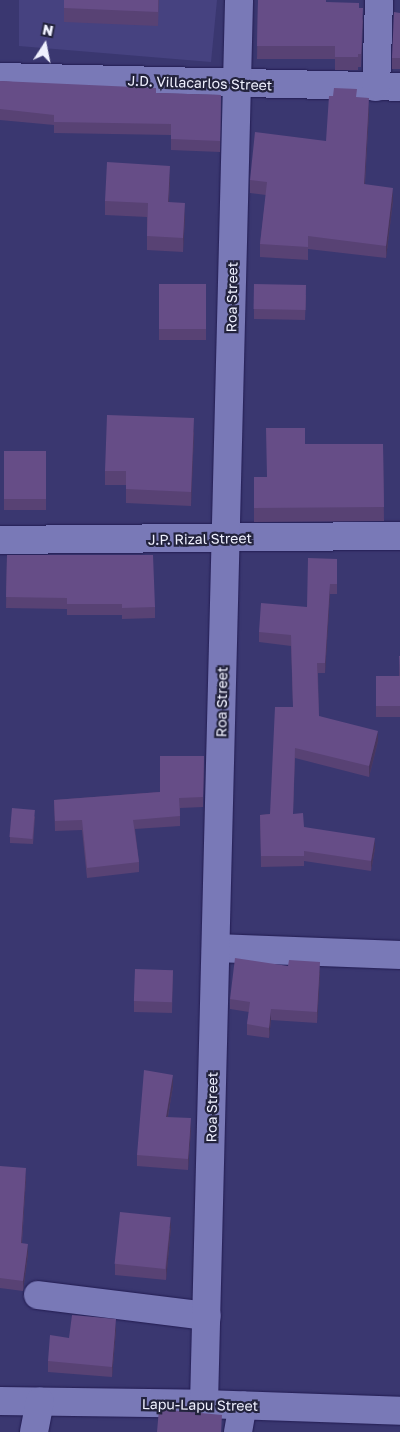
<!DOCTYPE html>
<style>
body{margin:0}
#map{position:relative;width:400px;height:1432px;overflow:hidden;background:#3a3770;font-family:"Golos Text",sans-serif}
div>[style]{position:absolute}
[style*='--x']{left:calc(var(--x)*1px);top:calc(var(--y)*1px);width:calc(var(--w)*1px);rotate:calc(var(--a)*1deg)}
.built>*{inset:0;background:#464280}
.roads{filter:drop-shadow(0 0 1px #221c52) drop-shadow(0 0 1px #221c52)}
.minor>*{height:28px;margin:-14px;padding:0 14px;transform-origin:14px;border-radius:14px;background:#7979b7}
.wall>*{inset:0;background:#584274;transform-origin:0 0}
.shaded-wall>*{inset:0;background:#47365e}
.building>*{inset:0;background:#664d87;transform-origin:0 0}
span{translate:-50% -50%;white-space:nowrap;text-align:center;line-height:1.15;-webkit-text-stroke:4.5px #23233d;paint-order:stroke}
.street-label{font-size:14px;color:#eff0fe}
.north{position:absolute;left:20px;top:20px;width:50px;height:50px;-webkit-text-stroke:4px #23233d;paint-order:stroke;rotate:11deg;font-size:14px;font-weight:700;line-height:20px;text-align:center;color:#eff0fe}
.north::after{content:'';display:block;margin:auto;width:18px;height:22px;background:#eff0fe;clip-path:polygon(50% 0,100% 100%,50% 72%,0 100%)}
</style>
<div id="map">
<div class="built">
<i style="clip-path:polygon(19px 0,217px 0,211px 62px,19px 46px)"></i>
</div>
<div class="roads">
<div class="minor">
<i style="--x:0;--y:77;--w:400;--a:1.4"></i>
<i style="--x:376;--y:87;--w:87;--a:-88"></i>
<i style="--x:0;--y:540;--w:400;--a:-0.6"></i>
<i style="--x:216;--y:948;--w:184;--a:2.2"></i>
<i style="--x:38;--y:1295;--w:170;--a:7.1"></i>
<i style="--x:0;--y:1401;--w:204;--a:0.8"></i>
<i style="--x:204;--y:1404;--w:196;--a:2"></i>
<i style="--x:204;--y:1404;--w:1404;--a:-88.57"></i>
<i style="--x:34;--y:1432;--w:31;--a:-79"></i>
<i style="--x:238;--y:1432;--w:27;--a:-80"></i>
</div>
</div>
<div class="wall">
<i style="clip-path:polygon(64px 0,159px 0,158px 26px,64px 22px)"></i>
<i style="clip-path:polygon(258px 0,327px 2px,359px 8px,363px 21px,361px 67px,358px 67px,358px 70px,335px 70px,335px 59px,257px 59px)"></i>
<i style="clip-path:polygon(400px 13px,400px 69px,392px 69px,392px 58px)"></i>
<i style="clip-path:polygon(0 81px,156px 93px,221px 95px,220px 152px,171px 150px,171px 135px,54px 133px,54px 125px,0 120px)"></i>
<i style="clip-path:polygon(357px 98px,369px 111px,365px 184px,393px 201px,386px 258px,308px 249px,308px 260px,260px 257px,260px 244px,266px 195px,250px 193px,250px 180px,326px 141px)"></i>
<i style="clip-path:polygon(170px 180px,169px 202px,185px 217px,183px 252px,147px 250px,147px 217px,105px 215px,105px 201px)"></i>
<i style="left:159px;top:284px;width:47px;height:56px"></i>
<i style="clip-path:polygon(254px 284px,306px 295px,305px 320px,254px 319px)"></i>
<i style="clip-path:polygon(194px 432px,191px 506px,126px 503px,126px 485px,105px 485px,105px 471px)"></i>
<i style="clip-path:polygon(305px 444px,383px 444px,384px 521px,254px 522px,254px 477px,267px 477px)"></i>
<i style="left:4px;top:451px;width:42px;height:59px"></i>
<i style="clip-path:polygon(7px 555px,155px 607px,155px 618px,122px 619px,122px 615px,67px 615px,67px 609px,6px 608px)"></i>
<i style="clip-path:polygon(337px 559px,337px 594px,330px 594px,325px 673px,318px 673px,319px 716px,378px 741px,369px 777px,295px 758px,293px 814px,304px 827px,375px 848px,371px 871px,304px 861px,304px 866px,261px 867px,260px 815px,270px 814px,293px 707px,291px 646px,259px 642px,259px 632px,307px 607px)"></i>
<i style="clip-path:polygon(400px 656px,400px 717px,376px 717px,376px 676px,399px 676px)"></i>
<i style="clip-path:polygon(204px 756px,203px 807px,180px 808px,180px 826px,135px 829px,139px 862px,139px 872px,87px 878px,82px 830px,55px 831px,54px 800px,160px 792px)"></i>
<i style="clip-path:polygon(35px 816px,33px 844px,10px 843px,10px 837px)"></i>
<i style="clip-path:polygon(173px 970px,172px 1013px,134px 1012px,134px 1001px)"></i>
<i style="clip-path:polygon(320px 973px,317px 1023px,271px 1020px,269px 1038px,247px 1035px,247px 1024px,249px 1012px,230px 1009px,230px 999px)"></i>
<i style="clip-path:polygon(173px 1086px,168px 1117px,191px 1129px,188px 1170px,137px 1166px,137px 1155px)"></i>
<i style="clip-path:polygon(0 1166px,26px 1178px,22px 1243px,28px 1254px,23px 1291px,0 1288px)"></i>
<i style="clip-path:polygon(171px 1227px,166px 1280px,115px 1275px,115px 1264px)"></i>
<i style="clip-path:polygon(116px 1330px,112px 1377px,48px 1372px,48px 1361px,69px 1338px)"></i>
</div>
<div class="shaded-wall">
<i style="clip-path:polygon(369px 98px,369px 111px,364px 197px,364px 184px)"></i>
<i style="clip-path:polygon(170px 166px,170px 180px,168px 216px,168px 202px)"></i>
<i style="clip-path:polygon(393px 188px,393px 201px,386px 258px,386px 246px)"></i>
<i style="clip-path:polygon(185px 203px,185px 217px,183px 252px,183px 238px)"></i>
<i style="clip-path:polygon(194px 418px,194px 432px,191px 506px,191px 492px)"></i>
<i style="clip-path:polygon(330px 584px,330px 594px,325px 673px,325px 663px)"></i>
<i style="clip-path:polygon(378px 731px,378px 741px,369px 777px,369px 766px)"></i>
<i style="clip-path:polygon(375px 838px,375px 848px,371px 871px,371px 861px)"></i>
<i style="clip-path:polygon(320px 962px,320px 973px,317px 1023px,317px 1012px)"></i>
<i style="clip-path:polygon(271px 1009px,271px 1020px,269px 1038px,269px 1028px)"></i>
<i style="clip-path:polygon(173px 1075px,173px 1086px,166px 1127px,166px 1117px)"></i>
<i style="clip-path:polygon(191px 1118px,191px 1129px,188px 1170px,188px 1159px)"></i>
<i style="clip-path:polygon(26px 1168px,26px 1178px,21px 1253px,21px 1243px)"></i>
<i style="clip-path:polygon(171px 1217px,171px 1227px,166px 1280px,166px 1269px)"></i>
<i style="clip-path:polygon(28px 1244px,28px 1254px,23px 1291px,23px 1281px)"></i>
<i style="clip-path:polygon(116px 1319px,116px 1330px,112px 1377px,112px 1367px)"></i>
</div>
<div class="building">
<i style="clip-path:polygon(64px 0,158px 0,158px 12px,64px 8px)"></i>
<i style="clip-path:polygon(258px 0,326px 0,326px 2px,359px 3px,359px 8px,363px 8px,361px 54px,358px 54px,358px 57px,335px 57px,335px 46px,257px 46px)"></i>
<i style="clip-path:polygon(394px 12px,400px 13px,400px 58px,392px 58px)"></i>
<i style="clip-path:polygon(0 81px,156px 88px,156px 93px,221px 95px,220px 141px,171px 139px,171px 124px,54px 122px,54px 115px,0 109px)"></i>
<i style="clip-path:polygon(334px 88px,357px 89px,356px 97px,369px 98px,364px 184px,393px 188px,386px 246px,308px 236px,308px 247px,260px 244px,267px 182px,250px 180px,255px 132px,326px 141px,329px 96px,333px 96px)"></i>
<i style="clip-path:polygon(107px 162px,170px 166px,168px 202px,185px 203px,183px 238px,147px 236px,148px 203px,105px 201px)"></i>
<i style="left:159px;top:284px;width:47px;height:45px"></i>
<i style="left:254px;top:284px;width:52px;height:25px;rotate:1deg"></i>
<i style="clip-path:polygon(107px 415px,194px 418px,191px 492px,126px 489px,126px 471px,105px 471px)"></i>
<i style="clip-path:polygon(266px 428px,305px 428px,305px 444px,383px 444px,384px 507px,254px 508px,254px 477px,267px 477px)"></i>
<i style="left:4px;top:451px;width:42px;height:48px"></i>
<i style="clip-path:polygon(7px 555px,153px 555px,155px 607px,122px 608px,122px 604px,67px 604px,67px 598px,6px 597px)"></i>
<i style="clip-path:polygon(308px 558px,337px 559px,337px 584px,330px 584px,325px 663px,317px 663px,319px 716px,378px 731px,369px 766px,295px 748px,293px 814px,303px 813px,304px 827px,375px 838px,371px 861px,304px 851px,304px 856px,261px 856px,260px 815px,270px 814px,275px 707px,293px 707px,291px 635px,259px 632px,261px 603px,307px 607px)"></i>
<i style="clip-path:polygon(399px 656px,400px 656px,400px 706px,376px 706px,376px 676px,400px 676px)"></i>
<i style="clip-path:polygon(160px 756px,204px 756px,203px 797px,179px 798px,180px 816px,133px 820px,139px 862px,87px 868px,82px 820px,55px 821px,54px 800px,160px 792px)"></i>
<i style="left:12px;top:808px;width:23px;height:29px;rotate:5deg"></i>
<i style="clip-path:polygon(235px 958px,288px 966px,289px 960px,320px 962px,317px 1012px,271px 1009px,269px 1028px,247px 1024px,250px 1002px,230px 999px)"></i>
<i style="left:135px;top:969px;width:38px;height:32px;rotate:2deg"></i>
<i style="clip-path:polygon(144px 1070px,173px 1075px,166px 1117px,191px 1118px,188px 1159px,137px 1155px)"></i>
<i style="clip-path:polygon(0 1166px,26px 1168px,21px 1243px,28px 1244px,23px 1281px,0 1278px)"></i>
<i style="left:120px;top:1212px;width:51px;height:52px;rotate:6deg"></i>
<i style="clip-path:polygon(72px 1315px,116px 1319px,112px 1367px,48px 1361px,50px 1335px,69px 1338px)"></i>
<i style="clip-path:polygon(159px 1409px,222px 1415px,221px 1432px,157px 1432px)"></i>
</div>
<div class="street-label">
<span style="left:200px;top:83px;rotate:2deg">J.D. Villacarlos Street</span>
<span style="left:232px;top:297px;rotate:-89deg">Roa Street</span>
<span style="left:200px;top:539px;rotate:-1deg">J.P. Rizal Street</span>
<span style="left:222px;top:702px;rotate:-89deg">Roa Street</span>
<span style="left:212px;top:1107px;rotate:-89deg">Roa Street</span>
<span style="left:200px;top:1405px;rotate:1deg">Lapu-Lapu Street</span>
</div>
<div class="north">N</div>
</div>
